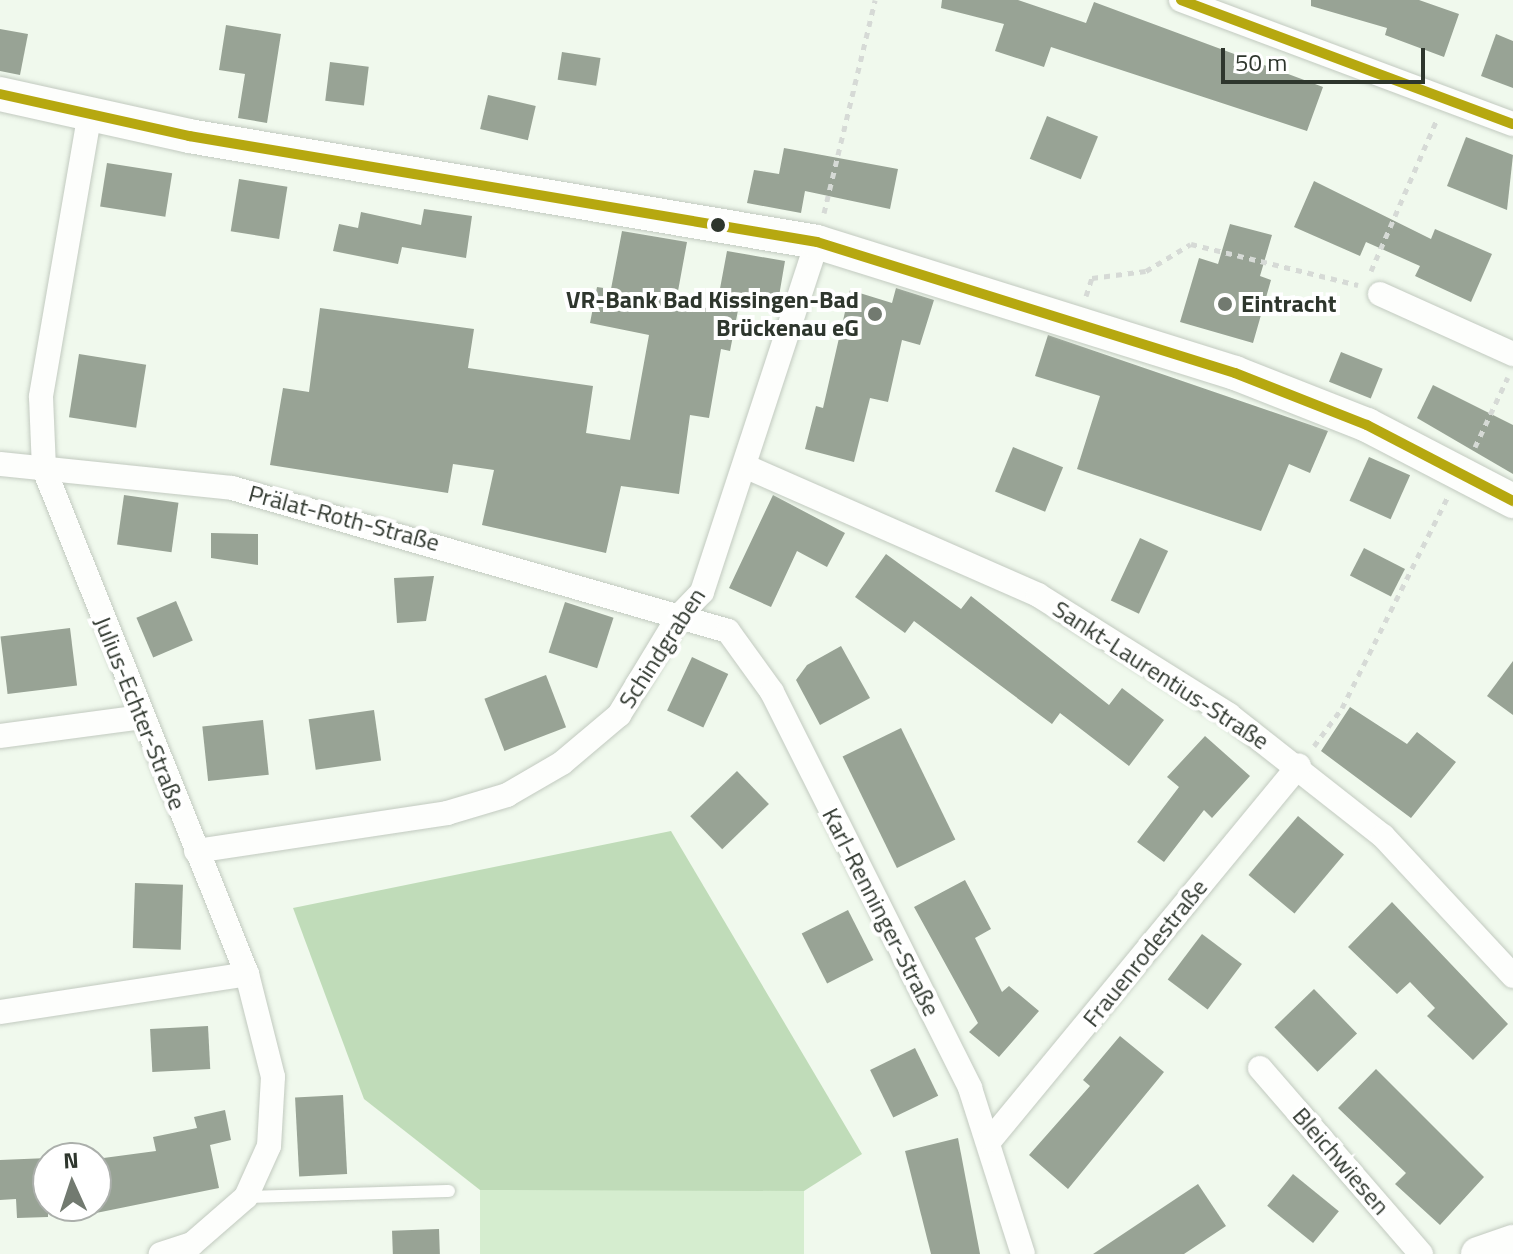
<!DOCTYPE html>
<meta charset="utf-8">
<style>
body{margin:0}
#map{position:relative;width:1513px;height:1254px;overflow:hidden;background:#f0f9ed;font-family:"Titillium Web",sans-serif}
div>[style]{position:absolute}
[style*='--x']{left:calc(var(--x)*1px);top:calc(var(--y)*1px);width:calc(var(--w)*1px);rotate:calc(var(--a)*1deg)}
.green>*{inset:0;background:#d5edcf;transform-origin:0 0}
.forest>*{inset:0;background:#c0dcb9}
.building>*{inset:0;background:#98a395;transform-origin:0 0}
.path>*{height:5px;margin-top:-2.5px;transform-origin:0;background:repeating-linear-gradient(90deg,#d6dad6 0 6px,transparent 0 12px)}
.roads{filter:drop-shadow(0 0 2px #c2cac0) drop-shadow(0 0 2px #c2cac0)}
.lane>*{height:12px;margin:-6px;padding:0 6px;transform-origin:6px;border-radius:6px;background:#fdfefc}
.street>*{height:24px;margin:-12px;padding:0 12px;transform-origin:12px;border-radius:12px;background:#fdfefc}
.secondary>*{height:34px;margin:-17px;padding:0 17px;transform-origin:17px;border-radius:17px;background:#fdfefc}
.bus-1>*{height:10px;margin:-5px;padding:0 5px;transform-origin:5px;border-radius:5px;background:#b6a810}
.dots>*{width:22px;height:22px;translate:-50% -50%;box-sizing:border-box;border:4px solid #fff;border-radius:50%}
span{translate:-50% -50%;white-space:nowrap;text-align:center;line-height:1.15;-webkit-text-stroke:8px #fff;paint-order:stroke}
.poi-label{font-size:24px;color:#2e362d;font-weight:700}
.right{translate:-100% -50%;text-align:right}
.left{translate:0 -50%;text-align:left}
.street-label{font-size:24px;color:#2e362d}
.north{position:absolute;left:32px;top:1142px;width:80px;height:80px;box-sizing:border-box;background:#fff;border:2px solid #abafab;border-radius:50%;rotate:357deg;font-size:22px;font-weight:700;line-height:32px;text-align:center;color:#2e362d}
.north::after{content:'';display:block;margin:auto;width:28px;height:36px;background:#727a70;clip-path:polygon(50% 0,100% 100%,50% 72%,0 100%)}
.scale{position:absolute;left:1221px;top:48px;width:204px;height:36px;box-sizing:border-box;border:4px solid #2e362d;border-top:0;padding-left:10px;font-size:24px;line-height:28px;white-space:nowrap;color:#2e362d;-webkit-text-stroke:6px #fff;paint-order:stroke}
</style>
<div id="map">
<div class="green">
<i style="left:480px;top:1190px;width:324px;height:64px"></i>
</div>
<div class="forest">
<i style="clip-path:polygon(671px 831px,862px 1154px,804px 1191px,480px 1190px,364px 1099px,293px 908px)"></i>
</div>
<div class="building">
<i style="clip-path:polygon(942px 0,1018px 0,1086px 23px,1094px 2px,1323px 87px,1307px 131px,1051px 47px,1044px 67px,995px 51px,1004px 24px,941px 8px)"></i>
<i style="clip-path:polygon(1311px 0,1419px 0,1459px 14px,1444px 57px,1385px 35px,1387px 28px,1311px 6px)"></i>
<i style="clip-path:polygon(226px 25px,281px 34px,267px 123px,238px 118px,245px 74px,219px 70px)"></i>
<i style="clip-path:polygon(0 29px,28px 34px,20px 75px,0 71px)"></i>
<i style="clip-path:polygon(1496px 34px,1513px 41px,1513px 88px,1481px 76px)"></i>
<i style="left:562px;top:52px;width:39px;height:28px;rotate:9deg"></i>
<i style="left:330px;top:62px;width:39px;height:39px;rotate:7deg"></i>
<i style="left:488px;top:95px;width:49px;height:35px;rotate:13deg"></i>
<i style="left:1047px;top:116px;width:55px;height:46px;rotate:22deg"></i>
<i style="clip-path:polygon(1466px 137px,1513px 155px,1507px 210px,1447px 186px)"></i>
<i style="clip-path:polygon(784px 148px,898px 169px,890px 209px,805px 191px,801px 213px,747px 203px,754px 170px,779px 174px)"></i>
<i style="left:107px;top:163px;width:66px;height:44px;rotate:9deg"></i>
<i style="left:239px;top:179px;width:49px;height:53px;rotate:9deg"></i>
<i style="clip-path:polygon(1314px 181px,1431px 239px,1435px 229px,1492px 254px,1471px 302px,1415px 276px,1420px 266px,1366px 242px,1360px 256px,1294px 227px)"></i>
<i style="clip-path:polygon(424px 209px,472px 216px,466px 258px,402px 247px,398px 264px,333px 251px,339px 224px,358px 228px,361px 212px,421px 225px)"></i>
<i style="clip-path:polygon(1230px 224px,1272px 235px,1260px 276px,1271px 280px,1253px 343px,1180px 322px,1199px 258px,1218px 264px)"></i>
<i style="clip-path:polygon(622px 231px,687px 242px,676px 302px,716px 310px,727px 251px,785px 261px,778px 302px,741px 295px,730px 351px,721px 349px,709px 418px,690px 415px,679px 494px,621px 486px,606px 553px,482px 525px,494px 470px,453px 464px,448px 493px,270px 465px,283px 388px,309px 392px,320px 308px,474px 329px,468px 368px,593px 386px,586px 433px,630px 440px,649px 335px,590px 323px,597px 287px,611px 289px)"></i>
<i style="clip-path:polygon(896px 288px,934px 300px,920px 345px,902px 340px,888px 402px,870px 398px,854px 462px,805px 449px,816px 406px,823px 408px,850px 290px,892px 303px)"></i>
<i style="clip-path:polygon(1048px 335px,1328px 431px,1310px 473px,1289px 464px,1261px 531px,1077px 469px,1100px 396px,1035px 376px)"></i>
<i style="left:1341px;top:352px;width:45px;height:32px;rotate:22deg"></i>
<i style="left:79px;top:354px;width:68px;height:64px;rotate:9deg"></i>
<i style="clip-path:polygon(1433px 385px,1513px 425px,1513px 474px,1417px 418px)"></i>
<i style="left:1013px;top:447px;width:54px;height:48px;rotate:22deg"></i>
<i style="left:1369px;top:457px;width:45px;height:48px;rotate:24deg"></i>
<i style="left:124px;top:495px;width:55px;height:50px;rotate:8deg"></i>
<i style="clip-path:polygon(773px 495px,845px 533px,827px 567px,797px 551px,771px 607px,729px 588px)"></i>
<i style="clip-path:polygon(211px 533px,258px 534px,258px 565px,211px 558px)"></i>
<i style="left:1140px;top:538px;width:31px;height:69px;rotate:25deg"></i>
<i style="left:1364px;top:548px;width:46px;height:31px;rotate:27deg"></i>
<i style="clip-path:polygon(886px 554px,961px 609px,971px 596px,1109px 705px,1122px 688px,1164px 720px,1129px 766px,1060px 713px,1052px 724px,914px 621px,905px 633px,855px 597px)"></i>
<i style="clip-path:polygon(434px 576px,426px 621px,397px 623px,394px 578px)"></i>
<i style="left:176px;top:601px;width:43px;height:43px;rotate:67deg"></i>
<i style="left:565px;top:602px;width:51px;height:53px;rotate:18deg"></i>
<i style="left:70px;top:628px;width:58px;height:70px;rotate:83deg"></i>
<i style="clip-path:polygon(841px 646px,870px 698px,820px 725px,796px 680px,807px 665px)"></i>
<i style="left:692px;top:657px;width:40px;height:59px;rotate:25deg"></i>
<i style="clip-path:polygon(1513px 661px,1513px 715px,1487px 696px)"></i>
<i style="left:546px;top:675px;width:56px;height:66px;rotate:69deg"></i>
<i style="clip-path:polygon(1350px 707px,1407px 744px,1417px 732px,1456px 762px,1411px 818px,1321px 751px)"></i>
<i style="left:374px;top:710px;width:51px;height:66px;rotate:82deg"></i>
<i style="left:263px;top:720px;width:55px;height:61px;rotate:84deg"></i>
<i style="left:901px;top:728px;width:124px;height:65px;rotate:64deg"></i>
<i style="clip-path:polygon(1205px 736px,1250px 776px,1212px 818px,1204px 810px,1164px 862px,1137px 842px,1179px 787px,1167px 777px)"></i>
<i style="left:737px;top:771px;width:46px;height:65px;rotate:46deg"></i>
<i style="left:1298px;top:816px;width:60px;height:77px;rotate:40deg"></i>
<i style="clip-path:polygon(965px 880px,991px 929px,975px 938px,1002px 992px,1009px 986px,1039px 1011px,999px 1057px,969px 1032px,978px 1023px,914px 907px)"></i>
<i style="left:135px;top:883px;width:48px;height:65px;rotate:2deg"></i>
<i style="clip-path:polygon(1392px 902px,1508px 1024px,1473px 1060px,1427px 1016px,1435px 1008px,1410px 982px,1397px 994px,1348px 947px)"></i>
<i style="left:848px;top:910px;width:56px;height:52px;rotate:63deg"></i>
<i style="left:1202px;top:934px;width:50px;height:57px;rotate:37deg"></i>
<i style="left:1314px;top:989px;width:62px;height:55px;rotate:46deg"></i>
<i style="left:208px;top:1026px;width:43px;height:58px;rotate:87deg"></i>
<i style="clip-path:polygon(1120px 1036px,1164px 1072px,1068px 1189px,1029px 1155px,1090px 1086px,1083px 1080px)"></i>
<i style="left:915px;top:1048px;width:53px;height:50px;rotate:64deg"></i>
<i style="clip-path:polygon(1376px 1069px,1484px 1177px,1440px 1225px,1395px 1184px,1406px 1173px,1338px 1108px)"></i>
<i style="left:343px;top:1095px;width:79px;height:48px;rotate:87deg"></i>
<i style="clip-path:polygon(225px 1110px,231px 1140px,210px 1145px,219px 1188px,96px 1213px,96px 1159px,156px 1151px,153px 1137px,197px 1128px,194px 1117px)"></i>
<i style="clip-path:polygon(958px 1138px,980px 1254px,931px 1254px,905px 1151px)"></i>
<i style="clip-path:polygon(48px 1158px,48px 1217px,17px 1218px,16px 1199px,0 1200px,0 1160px)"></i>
<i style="left:1293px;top:1174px;width:59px;height:41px;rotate:39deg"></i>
<i style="clip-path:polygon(1198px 1184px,1226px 1226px,1184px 1254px,1093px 1254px)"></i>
<i style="left:439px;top:1229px;width:25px;height:47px;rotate:88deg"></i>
</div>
<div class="path">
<i style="--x:824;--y:213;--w:219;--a:-76.5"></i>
<i style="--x:1371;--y:271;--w:166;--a:-66.5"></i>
<i style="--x:1086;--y:296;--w:19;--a:-72"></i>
<i style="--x:1092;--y:278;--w:54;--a:-7.4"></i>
<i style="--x:1146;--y:271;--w:52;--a:-31"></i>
<i style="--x:1191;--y:244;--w:172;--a:13.8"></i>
<i style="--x:1475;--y:447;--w:77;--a:-64.8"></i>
<i style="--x:1314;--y:746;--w:47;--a:-53.6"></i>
<i style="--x:1342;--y:708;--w:235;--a:-63.4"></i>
</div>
<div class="roads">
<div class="lane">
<i style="--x:246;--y:1197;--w:203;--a:-1.7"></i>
</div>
<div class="street">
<i style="--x:1181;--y:0;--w:354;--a:20.5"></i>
<i style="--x:89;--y:118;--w:283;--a:99.8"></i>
<i style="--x:41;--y:397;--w:72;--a:87.6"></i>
<i style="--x:44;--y:469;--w:544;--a:68.1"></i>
<i style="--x:247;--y:974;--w:106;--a:75.8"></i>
<i style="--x:273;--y:1077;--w:69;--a:93.3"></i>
<i style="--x:269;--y:1146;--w:56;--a:114.3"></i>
<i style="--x:246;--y:1197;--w:72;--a:139"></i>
<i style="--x:192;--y:1244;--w:33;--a:162"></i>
<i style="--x:1380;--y:294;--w:146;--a:24.3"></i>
<i style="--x:0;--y:464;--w:233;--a:5.9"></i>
<i style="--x:232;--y:488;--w:516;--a:16.08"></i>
<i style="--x:728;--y:631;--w:75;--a:54.2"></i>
<i style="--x:772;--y:692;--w:443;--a:63.4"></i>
<i style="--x:970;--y:1088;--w:174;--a:72.3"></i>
<i style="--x:747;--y:467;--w:318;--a:23.7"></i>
<i style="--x:1038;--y:595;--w:226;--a:32.1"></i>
<i style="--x:1229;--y:715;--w:196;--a:38.2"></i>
<i style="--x:1383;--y:836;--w:191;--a:47.1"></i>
<i style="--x:0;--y:736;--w:143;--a:-7.6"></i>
<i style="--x:196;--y:851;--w:254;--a:-8.6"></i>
<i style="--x:447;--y:813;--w:63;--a:-16.7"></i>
<i style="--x:507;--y:795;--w:64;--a:-30.2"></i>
<i style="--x:562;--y:763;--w:75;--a:-40.1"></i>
<i style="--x:619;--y:715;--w:116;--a:-58.8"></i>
<i style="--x:679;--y:616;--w:33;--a:-46"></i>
<i style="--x:702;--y:592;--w:368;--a:-71.8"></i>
<i style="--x:0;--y:1012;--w:250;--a:-8.7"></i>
<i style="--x:1260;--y:1068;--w:246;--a:49.1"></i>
<i style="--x:991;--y:1139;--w:484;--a:-50.5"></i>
</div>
<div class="secondary">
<i style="--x:0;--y:94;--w:194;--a:12.5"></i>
<i style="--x:189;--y:136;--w:637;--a:9.58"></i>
<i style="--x:817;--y:242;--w:438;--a:17.4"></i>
<i style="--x:1235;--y:373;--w:142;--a:21.5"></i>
<i style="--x:1367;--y:425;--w:165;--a:27.5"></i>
<i style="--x:1478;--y:1254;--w:37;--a:-19"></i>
</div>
</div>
<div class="bus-1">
<i style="--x:1181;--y:0;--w:354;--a:20.5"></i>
<i style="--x:0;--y:94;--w:194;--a:12.5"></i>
<i style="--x:189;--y:136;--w:637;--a:9.58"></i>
<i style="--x:817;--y:242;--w:438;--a:17.4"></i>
<i style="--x:1235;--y:373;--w:142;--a:21.5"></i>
<i style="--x:1367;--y:425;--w:165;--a:27.5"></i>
</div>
<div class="dots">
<i style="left:718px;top:225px;background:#2e362d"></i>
<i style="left:1225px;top:304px;background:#727a70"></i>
<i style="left:875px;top:314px;background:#727a70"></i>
</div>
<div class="poi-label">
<span class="right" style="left:859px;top:314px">VR-Bank Bad Kissingen-Bad<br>Brückenau eG</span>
<span class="left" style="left:1241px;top:304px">Eintracht</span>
</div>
<div class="street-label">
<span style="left:344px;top:518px;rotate:15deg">Prälat-Roth-Straße</span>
<span style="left:662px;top:648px;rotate:-57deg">Schindgraben</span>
<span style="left:1161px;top:675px;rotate:33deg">Sankt-Laurentius-Straße</span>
<span style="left:140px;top:713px;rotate:68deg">Julius-Echter-Straße</span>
<span style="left:881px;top:912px;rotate:63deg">Karl-Renninger-Straße</span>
<span style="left:1145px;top:953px;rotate:-51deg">Frauenrodestraße</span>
<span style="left:1341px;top:1161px;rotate:49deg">Bleichwiesen</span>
</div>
<div class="north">N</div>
<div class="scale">50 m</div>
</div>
